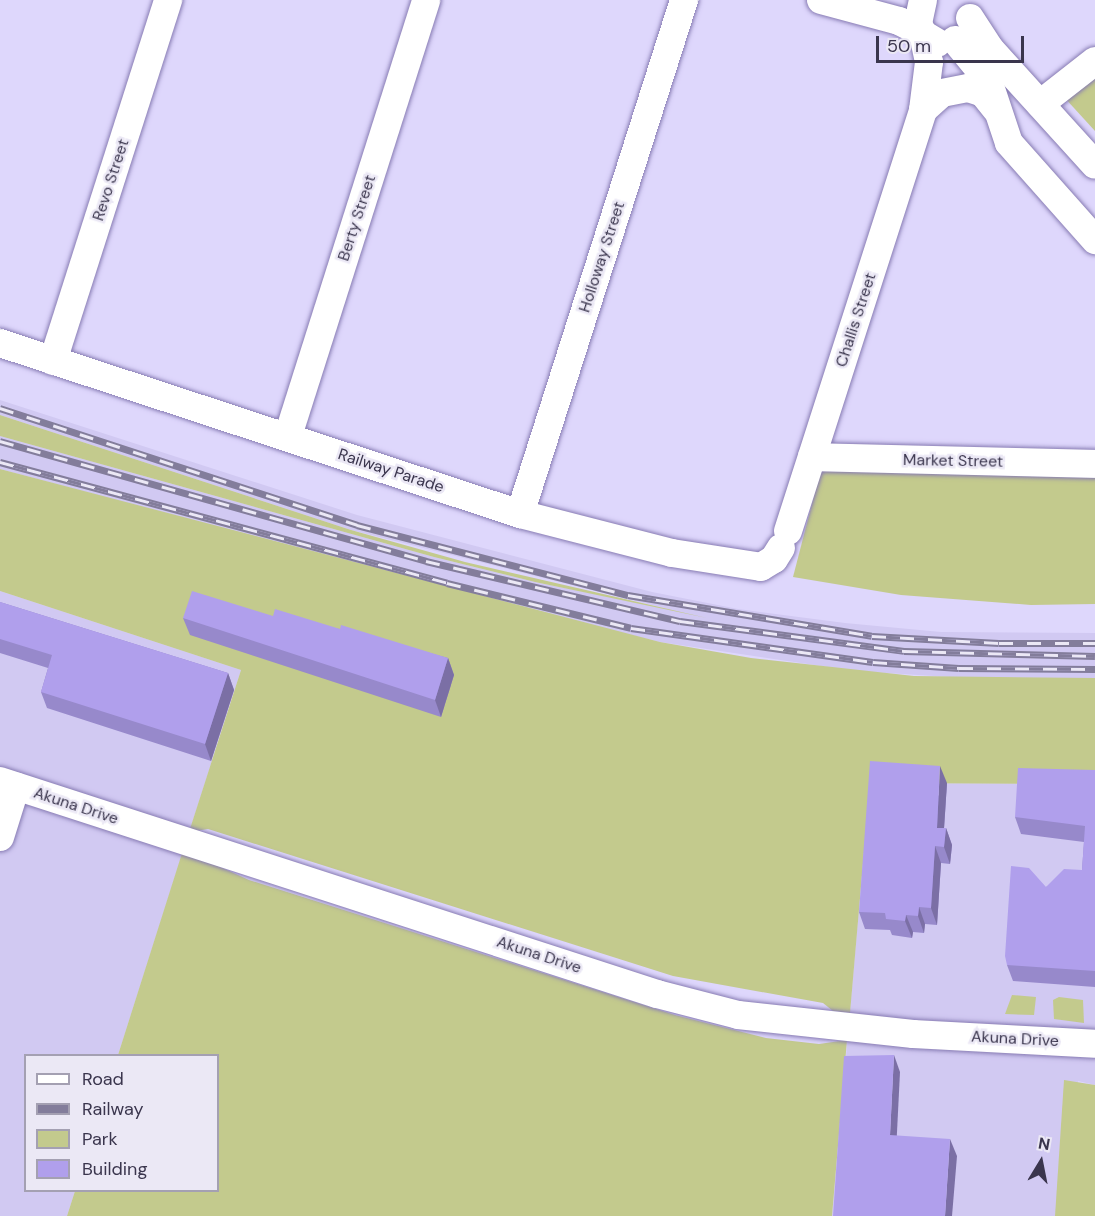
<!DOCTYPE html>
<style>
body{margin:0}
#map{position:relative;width:1095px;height:1216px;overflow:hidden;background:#ded7fc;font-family:"DM Sans",sans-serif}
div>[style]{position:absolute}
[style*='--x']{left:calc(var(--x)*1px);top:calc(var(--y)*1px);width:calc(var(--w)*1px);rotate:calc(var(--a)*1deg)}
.built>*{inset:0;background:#d1c9f2}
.green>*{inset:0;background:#c3ca8d}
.roads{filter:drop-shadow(0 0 2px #877bb3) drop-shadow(0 0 2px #877bb3)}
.minor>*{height:28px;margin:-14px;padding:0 14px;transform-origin:14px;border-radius:14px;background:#fff}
.rail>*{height:7px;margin-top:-3.5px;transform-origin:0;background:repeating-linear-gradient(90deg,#ebe8f5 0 14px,#837d9b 0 28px);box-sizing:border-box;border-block:2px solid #837d9b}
.wall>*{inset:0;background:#9789cb}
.shaded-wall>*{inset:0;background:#7b6fa5}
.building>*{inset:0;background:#b09fec}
span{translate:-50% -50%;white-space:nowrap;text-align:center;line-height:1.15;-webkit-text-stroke:5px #ebe8f5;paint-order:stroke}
.street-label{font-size:16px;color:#3a354d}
.legend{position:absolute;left:24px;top:1054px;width:195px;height:138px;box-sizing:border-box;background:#ebe8f5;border:2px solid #a4a0b2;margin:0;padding:8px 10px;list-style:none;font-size:18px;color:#3a354d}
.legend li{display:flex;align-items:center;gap:12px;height:30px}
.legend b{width:30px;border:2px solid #a4a0b2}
.north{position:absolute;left:1011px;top:1132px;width:60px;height:60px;-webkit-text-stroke:4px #ebe8f5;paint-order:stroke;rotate:10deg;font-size:16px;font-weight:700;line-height:24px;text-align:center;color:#3a354d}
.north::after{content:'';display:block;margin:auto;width:21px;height:27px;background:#3a354d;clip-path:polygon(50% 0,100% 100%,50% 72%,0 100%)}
.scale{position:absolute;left:876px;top:36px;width:148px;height:27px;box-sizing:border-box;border:3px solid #3a354d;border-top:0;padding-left:8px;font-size:18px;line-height:21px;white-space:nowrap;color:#3a354d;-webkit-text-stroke:4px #ebe8f5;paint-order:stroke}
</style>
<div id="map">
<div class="built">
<i style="clip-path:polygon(0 400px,357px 515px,652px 592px,738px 609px,845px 623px,941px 632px,1095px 633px,1095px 678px,965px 678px,855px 671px,660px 642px,527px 610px,0 469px,0 436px,434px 557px,535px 582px,668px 609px,351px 530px,0 415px)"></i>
<i style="clip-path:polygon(0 591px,241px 670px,118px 1055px,26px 1056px,26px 1190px,75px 1191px,67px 1216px,0 1216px)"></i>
<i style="clip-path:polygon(870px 783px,1095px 784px,1095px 1085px,1078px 1081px,1055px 1216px,832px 1216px)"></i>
</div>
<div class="green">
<i style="clip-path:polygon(1095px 69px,1095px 131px,1063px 96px)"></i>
<i style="clip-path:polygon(0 415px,351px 530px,465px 562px,707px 618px,535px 582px,434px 557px,0 436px)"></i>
<i style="clip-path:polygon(0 469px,660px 642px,751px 658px,914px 676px,1095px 678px,1095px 784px,870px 783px,850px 1013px,833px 1011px,823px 1003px,673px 976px,208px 829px,189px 832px,241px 670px,0 591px)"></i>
<i style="clip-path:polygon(821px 469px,1095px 475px,1095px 604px,1031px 605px,901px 595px,793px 577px)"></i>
<i style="clip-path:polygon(183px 850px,249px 880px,675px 1015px,766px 1038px,819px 1044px,847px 1040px,832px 1216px,67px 1216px,75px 1191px,218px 1190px,218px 1056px,118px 1055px)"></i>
<i style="clip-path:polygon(1012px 995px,1036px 997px,1034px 1015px,1005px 1014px)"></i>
<i style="clip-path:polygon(1059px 997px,1083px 1000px,1084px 1023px,1054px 1019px,1053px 1000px)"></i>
<i style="clip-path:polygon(1064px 1080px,1095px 1085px,1095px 1216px,1055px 1216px)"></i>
</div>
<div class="roads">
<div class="minor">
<i style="--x:821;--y:0;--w:81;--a:15.1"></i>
<i style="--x:899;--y:21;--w:25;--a:27"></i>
<i style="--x:923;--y:0;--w:25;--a:102"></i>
<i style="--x:918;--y:24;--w:11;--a:63"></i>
<i style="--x:923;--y:34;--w:17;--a:31"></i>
<i style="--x:970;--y:18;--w:37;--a:57"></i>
<i style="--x:990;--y:49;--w:156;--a:47.8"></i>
<i style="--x:955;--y:40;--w:52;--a:50.5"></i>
<i style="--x:988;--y:80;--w:66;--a:71.6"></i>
<i style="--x:1009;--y:143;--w:130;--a:48.4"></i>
<i style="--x:1040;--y:104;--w:70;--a:-38"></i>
<i style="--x:923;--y:110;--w:25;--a:-42"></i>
<i style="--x:942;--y:93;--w:26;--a:-11"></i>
<i style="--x:968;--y:88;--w:16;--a:18"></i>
<i style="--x:983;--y:93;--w:21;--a:51"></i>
<i style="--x:0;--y:343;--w:547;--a:18.2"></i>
<i style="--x:520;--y:514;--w:157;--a:14.4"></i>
<i style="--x:672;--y:553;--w:90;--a:8.9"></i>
<i style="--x:761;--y:567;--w:15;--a:-32"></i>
<i style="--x:774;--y:559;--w:13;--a:-58"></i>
<i style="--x:53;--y:361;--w:379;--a:-72.3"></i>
<i style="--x:288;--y:436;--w:457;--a:-72.4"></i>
<i style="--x:812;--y:457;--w:283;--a:1.4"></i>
<i style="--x:520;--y:514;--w:540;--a:-72.3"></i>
<i style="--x:788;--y:531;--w:442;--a:-72.2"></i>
<i style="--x:923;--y:110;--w:48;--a:-82.9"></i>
<i style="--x:929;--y:62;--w:29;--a:-102"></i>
<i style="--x:0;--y:781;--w:691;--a:17.96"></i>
<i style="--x:657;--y:994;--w:84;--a:14.5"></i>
<i style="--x:738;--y:1015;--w:176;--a:6.2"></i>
<i style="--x:913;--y:1034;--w:182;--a:3.1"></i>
<i style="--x:0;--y:837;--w:53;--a:-72.6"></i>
</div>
</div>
<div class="rail">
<i style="--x:0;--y:408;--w:376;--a:18.1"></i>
<i style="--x:357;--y:525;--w:280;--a:14.5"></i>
<i style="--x:628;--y:595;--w:247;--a:9.5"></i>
<i style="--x:872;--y:636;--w:127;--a:3.2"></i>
<i style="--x:999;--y:643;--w:96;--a:0"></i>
<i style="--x:0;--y:441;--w:443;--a:15.7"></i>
<i style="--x:426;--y:561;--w:261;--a:13.3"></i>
<i style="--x:680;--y:621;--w:226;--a:7.6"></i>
<i style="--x:904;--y:651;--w:191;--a:1.5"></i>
<i style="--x:0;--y:462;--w:463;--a:15.1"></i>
<i style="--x:447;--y:583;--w:189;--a:13.7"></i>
<i style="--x:631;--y:628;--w:244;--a:8"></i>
<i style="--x:873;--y:662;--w:86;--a:4"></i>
<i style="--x:959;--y:668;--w:136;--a:0.4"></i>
</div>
<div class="wall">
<i style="clip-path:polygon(0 602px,228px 673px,234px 690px,211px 761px,47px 708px,41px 692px,48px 668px,0 653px)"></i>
<i style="clip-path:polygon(183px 618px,340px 629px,448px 658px,454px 675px,441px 717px,190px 635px)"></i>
<i style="clip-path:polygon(1095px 770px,1095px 987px,1013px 981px,1007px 965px,1046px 887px,1082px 870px,1084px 842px,1021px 834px,1015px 817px)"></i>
<i style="clip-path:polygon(947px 783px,944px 828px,946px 828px,952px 845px,950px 864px,941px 863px,937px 925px,925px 924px,924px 933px,913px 932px,912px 938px,892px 935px,890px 930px,865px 929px,859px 912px)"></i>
</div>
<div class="shaded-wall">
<i style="clip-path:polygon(448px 658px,454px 675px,441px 717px,435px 700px)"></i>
<i style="clip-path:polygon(228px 673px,234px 690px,211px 761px,205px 744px)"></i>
<i style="clip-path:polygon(940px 766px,947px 783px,943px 844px,937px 828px)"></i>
<i style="clip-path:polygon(946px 828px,952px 845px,950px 864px,944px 847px)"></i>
<i style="clip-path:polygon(935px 846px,941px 863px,937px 925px,931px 908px)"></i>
<i style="clip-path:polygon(919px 907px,925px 924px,924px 933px,918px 916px)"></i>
<i style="clip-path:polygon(906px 915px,913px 932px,912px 938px,905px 921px)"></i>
<i style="clip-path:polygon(894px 1055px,900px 1072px,896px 1152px,890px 1135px)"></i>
<i style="clip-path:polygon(950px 1139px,957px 1156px,952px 1216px,945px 1216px)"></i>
</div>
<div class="building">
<i style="clip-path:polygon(192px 591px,273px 616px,275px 609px,340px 629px,341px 625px,448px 658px,435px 700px,183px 618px)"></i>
<i style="clip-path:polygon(0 602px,228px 673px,205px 744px,41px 692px,52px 655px,0 639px)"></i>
<i style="clip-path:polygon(870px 761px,940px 766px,937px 828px,946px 828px,944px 847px,935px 846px,931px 908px,919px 907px,918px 916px,906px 915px,905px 921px,886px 919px,885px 913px,859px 912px)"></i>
<i style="clip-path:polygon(1018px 768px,1095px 770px,1095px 971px,1007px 965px,1005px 956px,1011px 866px,1029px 868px,1046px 887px,1064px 869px,1082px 870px,1085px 826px,1015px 817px)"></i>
<i style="clip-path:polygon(894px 1055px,890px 1135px,950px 1139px,945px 1216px,833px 1216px,844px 1056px)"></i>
</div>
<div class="street-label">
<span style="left:111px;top:180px;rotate:-72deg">Revo Street</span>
<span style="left:357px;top:218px;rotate:-72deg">Berty Street</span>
<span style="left:602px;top:257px;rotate:-72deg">Holloway Street</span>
<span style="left:856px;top:320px;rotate:-72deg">Challis Street</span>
<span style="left:953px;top:461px;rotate:1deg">Market Street</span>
<span style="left:391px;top:471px;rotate:18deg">Railway Parade</span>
<span style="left:76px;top:806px;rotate:18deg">Akuna Drive</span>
<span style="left:539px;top:955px;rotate:18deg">Akuna Drive</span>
<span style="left:1015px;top:1039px;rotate:3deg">Akuna Drive</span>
</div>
<ul class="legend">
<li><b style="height:8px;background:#fff"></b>Road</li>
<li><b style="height:8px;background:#837d9b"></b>Railway</li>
<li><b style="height:16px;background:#c3ca8d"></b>Park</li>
<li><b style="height:16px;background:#b09fec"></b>Building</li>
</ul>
<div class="north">N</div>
<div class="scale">50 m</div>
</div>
